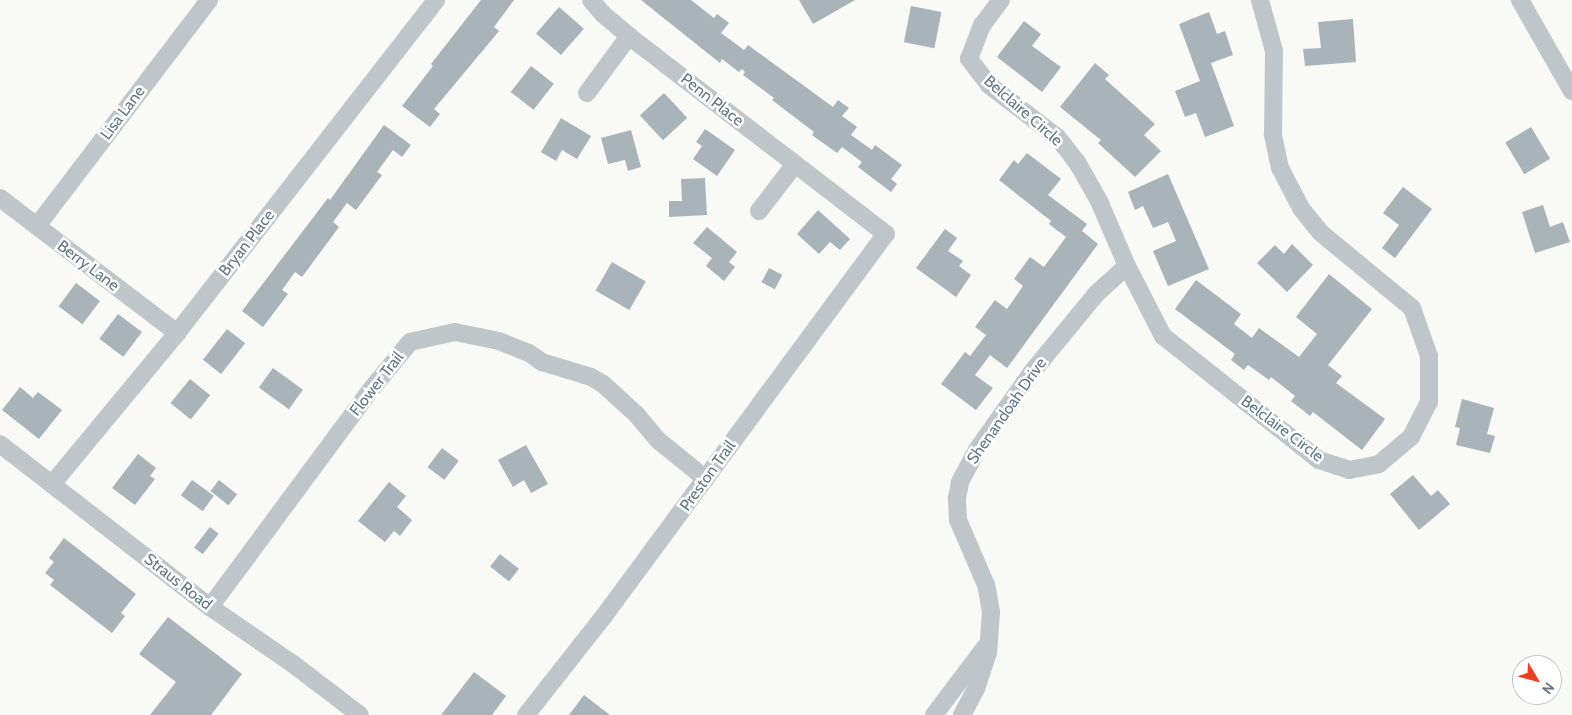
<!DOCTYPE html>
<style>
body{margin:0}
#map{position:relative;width:1572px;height:715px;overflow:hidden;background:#f9f9f6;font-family:Cabin,sans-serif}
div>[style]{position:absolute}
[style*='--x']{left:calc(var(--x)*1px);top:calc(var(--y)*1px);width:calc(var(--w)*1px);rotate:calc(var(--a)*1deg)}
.building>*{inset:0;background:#a8b4b9;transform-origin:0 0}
.minor>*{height:18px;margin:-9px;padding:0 9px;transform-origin:9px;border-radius:9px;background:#bfc6c9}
span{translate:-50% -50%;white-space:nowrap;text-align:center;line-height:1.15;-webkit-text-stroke:5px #fff;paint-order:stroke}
.street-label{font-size:16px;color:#627884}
.north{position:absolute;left:1512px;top:655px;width:50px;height:50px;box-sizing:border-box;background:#fff;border:1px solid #c0c9ce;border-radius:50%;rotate:127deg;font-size:14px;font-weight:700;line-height:20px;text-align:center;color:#627884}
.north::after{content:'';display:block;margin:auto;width:18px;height:22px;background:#f03d20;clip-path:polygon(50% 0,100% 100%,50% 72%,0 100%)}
</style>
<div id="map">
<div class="building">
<i style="clip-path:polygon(481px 0,514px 0,494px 27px,499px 31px,434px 109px,440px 114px,430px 127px,402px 106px,433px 66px,431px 64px)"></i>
<i style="clip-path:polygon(641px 0,691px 0,714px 18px,717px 14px,729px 23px,721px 33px,744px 50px,748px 45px,833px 107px,838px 100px,849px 108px,842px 116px,857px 127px,851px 135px,872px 150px,875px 145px,902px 165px,891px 179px,897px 184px,891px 192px,858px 167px,862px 162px,842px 147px,837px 153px,812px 135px,814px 132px,772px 100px,774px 98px,743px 75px,745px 72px,742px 69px,739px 72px,722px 59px,720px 63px)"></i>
<i style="clip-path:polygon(799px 0,855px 0,813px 24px)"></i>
<i style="left:911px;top:6px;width:31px;height:37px;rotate:11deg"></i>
<i style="left:559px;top:7px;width:33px;height:35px;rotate:41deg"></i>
<i style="clip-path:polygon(1209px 12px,1217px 34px,1225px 31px,1233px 55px,1211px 63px,1234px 126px,1205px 137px,1196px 113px,1185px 117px,1175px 91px,1200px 81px,1179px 24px)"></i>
<i style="clip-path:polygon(1353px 19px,1356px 62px,1305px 66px,1303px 49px,1321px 48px,1318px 22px)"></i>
<i style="clip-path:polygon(1024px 21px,1041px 34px,1032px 46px,1061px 67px,1042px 92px,997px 57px)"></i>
<i style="clip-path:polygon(1095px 63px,1109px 75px,1105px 79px,1155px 124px,1144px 135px,1161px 151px,1135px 177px,1098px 143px,1101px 140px,1060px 107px)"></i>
<i style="left:531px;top:66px;width:29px;height:33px;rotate:38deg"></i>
<i style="left:664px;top:93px;width:34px;height:33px;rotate:47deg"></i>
<i style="clip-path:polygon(561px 118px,591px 136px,577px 159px,562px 150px,556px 161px,541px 152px)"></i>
<i style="clip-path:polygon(384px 125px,411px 145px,402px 157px,393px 150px,377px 172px,382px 175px,356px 210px,347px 203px,333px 222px,339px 227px,302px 277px,295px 272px,282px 290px,288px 294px,263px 327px,242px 311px,328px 198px,330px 200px)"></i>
<i style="left:1531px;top:127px;width:37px;height:30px;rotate:59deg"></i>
<i style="clip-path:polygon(705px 129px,735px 150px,717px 176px,693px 159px,702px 146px,696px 142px)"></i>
<i style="clip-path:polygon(631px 130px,641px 167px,628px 171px,625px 160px,608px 164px,601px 138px)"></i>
<i style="clip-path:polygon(1027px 153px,1061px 179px,1048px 195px,1087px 224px,1082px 231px,1098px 244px,1007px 368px,990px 355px,975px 375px,993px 388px,976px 410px,941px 384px,965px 352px,970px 356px,986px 335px,975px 327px,995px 300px,1007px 309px,1023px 286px,1014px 279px,1030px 257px,1044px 267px,1066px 237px,1049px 224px,1051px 221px,999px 180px,1014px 160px,1018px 164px)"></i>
<i style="clip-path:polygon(1168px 174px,1209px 269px,1168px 286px,1153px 251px,1176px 241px,1168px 222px,1153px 228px,1143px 206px,1135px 210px,1128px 192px)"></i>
<i style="clip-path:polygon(705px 178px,707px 215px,669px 217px,669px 201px,682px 201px,681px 179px)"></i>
<i style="clip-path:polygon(1403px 187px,1432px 209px,1395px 258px,1382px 248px,1399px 225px,1383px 213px)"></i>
<i style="clip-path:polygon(1543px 205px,1550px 227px,1563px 222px,1570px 242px,1535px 253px,1522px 212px)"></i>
<i style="clip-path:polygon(818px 210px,850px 239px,840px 250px,830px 242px,819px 254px,797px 234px)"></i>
<i style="clip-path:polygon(707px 227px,737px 252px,729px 262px,735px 267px,724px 281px,706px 266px,712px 258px,693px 243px)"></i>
<i style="clip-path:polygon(945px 229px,957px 238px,948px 251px,963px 261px,959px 266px,971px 275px,956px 297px,916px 268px)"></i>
<i style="clip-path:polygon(1292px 244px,1313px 265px,1287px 292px,1257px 263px,1275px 245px,1284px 254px)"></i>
<i style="left:612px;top:262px;width:39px;height:33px;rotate:30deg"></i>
<i style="left:769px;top:268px;width:15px;height:16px;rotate:28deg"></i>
<i style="clip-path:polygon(1329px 274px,1372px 309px,1328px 365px,1342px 376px,1336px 383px,1385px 419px,1362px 450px,1313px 412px,1310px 416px,1291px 401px,1295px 396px,1271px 377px,1269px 380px,1248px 365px,1244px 370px,1231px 360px,1235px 354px,1175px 309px,1196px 280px,1241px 314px,1234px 324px,1252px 338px,1259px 328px,1299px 357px,1317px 334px,1296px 317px)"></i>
<i style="left:76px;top:283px;width:30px;height:29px;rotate:37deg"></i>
<i style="left:118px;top:314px;width:30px;height:31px;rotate:37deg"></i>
<i style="left:227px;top:329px;width:23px;height:39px;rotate:38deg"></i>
<i style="left:273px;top:368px;width:37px;height:24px;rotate:36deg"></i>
<i style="left:190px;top:379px;width:26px;height:31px;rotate:39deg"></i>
<i style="clip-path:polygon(20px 387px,33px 398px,38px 392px,62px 410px,39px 439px,2px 410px)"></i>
<i style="clip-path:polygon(1462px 399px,1494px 408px,1487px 434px,1495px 436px,1490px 453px,1456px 445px,1460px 428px,1455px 427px)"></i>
<i style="clip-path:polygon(526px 445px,548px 484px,531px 493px,524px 480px,513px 487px,498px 460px)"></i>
<i style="left:442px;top:448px;width:21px;height:24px;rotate:37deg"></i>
<i style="clip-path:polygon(138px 454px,156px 468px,150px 476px,155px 479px,135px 505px,112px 488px)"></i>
<i style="clip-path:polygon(1413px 475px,1431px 496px,1438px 490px,1450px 504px,1419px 530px,1390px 494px)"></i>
<i style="left:192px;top:480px;width:27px;height:19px;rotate:36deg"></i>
<i style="left:219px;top:480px;width:23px;height:14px;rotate:38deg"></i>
<i style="clip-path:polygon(389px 482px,406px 496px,397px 507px,412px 520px,400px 536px,394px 531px,385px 542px,358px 521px)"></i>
<i style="left:210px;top:527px;width:11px;height:26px;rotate:38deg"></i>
<i style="clip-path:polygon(64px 538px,136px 594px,121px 613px,125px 616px,112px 633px,50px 585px,54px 580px,45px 573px,54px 562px,49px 558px)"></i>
<i style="left:500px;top:554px;width:24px;height:16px;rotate:38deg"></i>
<i style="clip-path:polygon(168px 617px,242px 674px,211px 715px,150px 715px,176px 682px,139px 654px)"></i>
<i style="clip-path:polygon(474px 672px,506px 696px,492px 715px,441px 715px)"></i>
<i style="clip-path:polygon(584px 695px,610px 715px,569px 715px)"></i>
</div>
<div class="minor">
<i style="--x:1001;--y:0;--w:31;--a:127"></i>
<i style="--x:982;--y:25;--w:36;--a:111"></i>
<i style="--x:969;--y:59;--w:33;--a:52"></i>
<i style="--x:989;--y:85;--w:87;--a:37.5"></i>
<i style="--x:1058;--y:138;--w:31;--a:52"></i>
<i style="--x:1077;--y:162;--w:45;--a:60.6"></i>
<i style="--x:1099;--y:201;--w:71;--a:66.7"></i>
<i style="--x:1127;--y:266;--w:79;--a:62.8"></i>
<i style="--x:1163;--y:336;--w:199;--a:38.5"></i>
<i style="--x:1319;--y:460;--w:32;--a:18"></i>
<i style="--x:1349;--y:470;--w:31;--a:-11"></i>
<i style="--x:1379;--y:464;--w:42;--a:-40.2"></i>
<i style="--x:1411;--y:437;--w:39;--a:-63"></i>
<i style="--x:1429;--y:402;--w:46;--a:-90"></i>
<i style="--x:1429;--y:356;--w:51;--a:-109.5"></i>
<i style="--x:1412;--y:308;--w:118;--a:-140.5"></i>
<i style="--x:1321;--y:233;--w:32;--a:-129"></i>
<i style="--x:1301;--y:208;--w:45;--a:-117.7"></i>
<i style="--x:1280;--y:168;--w:35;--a:-102"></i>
<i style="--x:1273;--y:134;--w:83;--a:-89.3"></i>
<i style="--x:1274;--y:51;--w:53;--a:-105.4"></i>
<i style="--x:1520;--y:0;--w:105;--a:60.3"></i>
<i style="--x:587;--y:93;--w:71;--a:-53.6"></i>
<i style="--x:0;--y:198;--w:223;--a:37.3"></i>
<i style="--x:759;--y:211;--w:59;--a:-52.5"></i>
<i style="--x:37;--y:226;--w:284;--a:-52.7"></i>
<i style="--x:0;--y:444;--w:266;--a:37.8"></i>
<i style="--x:210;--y:607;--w:101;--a:34.5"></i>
<i style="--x:293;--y:664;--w:84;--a:37.3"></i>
<i style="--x:53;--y:483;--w:195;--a:-50.4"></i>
<i style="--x:177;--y:333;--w:422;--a:-52.1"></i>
<i style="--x:210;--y:607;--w:274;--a:-53.5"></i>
<i style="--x:373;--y:387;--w:58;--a:-50.6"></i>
<i style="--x:410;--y:342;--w:46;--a:-12.5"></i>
<i style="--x:455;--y:332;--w:45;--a:11.6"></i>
<i style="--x:499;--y:341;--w:32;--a:22"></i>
<i style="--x:529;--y:353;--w:16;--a:35"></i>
<i style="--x:542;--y:362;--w:51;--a:17"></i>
<i style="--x:591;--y:377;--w:14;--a:30"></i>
<i style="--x:603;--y:384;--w:45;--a:42.3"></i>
<i style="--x:636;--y:414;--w:35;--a:50"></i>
<i style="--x:659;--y:441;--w:60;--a:39"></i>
<i style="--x:526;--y:715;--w:126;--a:-51.8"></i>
<i style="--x:604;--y:616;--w:475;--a:-53.6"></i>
<i style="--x:886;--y:234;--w:324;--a:-142.4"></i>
<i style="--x:629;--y:36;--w:34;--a:-140"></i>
<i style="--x:603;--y:14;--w:18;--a:-131"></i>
<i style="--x:934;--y:715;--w:86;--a:-53"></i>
<i style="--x:962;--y:715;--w:30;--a:-62"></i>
<i style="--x:976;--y:689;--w:38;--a:-72"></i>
<i style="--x:988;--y:653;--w:41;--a:-85.8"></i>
<i style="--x:991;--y:612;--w:27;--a:-100"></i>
<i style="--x:986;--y:585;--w:71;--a:-113.3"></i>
<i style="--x:958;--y:520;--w:22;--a:-93"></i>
<i style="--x:957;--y:498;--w:16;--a:-79"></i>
<i style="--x:960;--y:482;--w:36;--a:-62"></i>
<i style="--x:977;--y:450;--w:95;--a:-54.8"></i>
<i style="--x:1032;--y:372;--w:102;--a:-50.6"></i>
<i style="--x:1097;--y:293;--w:40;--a:-42"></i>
</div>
<div class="street-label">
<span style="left:712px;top:100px;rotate:38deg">Penn Place</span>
<span style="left:1023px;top:111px;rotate:41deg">Belclaire Circle</span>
<span style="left:123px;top:113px;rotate:-53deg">Lisa Lane</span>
<span style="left:247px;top:243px;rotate:-52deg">Bryan Place</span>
<span style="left:88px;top:266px;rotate:37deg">Berry Lane</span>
<span style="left:377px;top:384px;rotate:-52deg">Flower Trail</span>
<span style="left:1007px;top:411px;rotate:-55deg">Shenandoah Drive</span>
<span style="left:1282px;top:429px;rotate:37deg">Belclaire Circle</span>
<span style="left:708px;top:476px;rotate:-54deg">Preston Trail</span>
<span style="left:178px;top:582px;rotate:38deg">Straus Road</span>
</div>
<div class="north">N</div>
</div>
